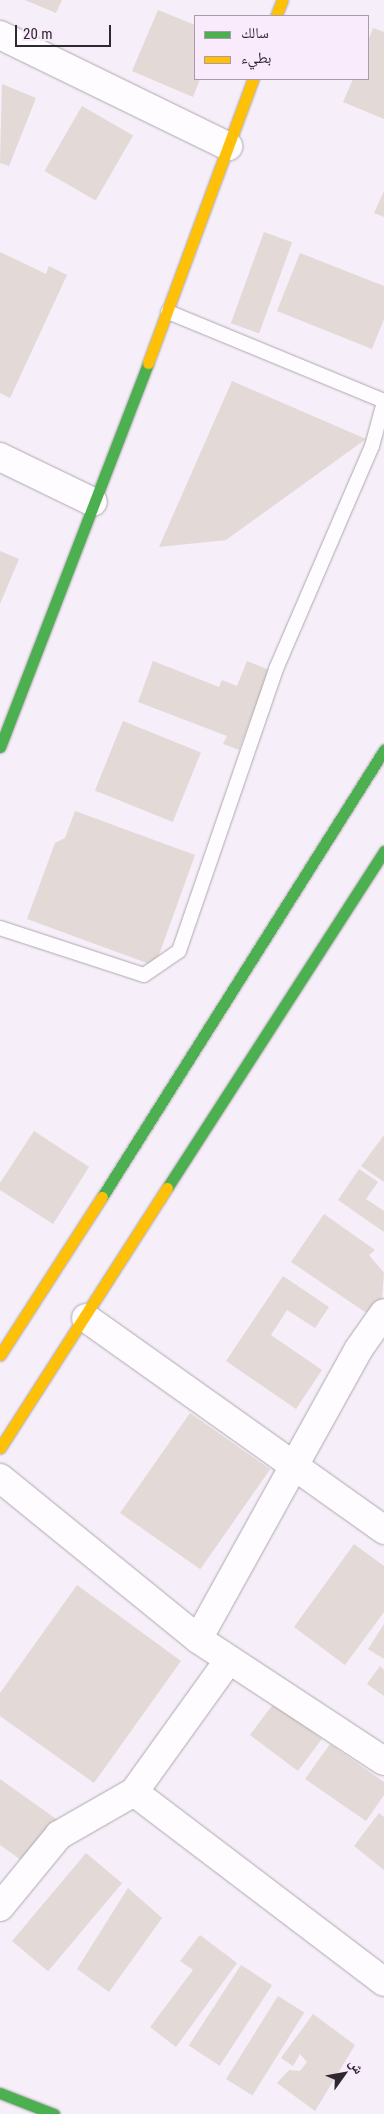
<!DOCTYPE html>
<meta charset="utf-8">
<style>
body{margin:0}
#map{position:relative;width:384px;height:2114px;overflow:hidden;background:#f6eef8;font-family:"Roboto Condensed","Noto Naskh Arabic",sans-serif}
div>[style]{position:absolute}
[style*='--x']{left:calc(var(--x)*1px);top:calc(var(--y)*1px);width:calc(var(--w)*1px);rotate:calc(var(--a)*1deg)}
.building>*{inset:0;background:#e3d9d6;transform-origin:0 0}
.roads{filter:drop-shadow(0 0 1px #ada8af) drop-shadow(0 0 1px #ada8af)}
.lane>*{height:14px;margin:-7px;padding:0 7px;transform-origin:7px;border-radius:7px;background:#fefcfe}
.street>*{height:28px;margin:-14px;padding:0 14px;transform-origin:14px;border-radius:14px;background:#fefcfe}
.fast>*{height:11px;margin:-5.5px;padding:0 5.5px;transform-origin:5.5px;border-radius:5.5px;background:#4caf50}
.slow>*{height:11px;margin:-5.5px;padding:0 5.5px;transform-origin:5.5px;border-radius:5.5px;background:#ffc107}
span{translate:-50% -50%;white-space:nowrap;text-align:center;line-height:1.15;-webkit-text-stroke:4.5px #f9eafc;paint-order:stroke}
.legend{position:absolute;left:194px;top:15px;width:175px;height:65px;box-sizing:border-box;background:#f9eafc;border:1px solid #a89caa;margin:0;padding:6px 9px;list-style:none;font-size:15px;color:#2e282f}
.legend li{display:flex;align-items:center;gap:10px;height:25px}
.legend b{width:25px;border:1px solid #a89caa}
.north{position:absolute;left:319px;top:2049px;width:50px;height:50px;-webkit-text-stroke:4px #f9eafc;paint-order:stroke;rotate:58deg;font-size:14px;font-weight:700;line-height:20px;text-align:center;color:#2e282f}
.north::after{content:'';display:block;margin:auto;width:18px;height:22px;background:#2e282f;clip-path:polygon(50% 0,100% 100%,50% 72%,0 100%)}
.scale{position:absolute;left:15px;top:25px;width:96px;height:22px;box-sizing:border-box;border:2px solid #2e282f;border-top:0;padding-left:6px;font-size:15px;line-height:18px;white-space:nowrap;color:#2e282f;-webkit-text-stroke:4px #f9eafc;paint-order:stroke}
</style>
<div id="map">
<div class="building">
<i style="clip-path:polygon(25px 0,62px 0,56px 13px)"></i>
<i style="clip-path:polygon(158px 10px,195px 25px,195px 79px,200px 79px,193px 97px,132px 71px)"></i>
<i style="clip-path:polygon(373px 28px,384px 32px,384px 119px,343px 102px,353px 79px,368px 79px,368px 41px)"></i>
<i style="clip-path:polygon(2px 84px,36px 98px,9px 166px,0 163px)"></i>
<i style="left:82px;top:106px;width:59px;height:75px;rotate:30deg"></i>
<i style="clip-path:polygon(384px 191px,384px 217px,374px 213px)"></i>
<i style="left:264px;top:232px;width:30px;height:97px;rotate:20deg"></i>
<i style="clip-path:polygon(0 252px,46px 274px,49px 266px,67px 275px,10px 398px,0 393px)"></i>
<i style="clip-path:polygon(300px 253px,384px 286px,384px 319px,372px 349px,277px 311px)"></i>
<i style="clip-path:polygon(232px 381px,366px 439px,226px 540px,159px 547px)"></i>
<i style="clip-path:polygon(0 551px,19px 559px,0 604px)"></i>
<i style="clip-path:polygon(153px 661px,219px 687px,222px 680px,237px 686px,247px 661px,269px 670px,239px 750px,223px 744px,227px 736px,138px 702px)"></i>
<i style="left:123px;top:721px;width:84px;height:75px;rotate:22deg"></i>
<i style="clip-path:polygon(75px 811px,195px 855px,155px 966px,27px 919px,55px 843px,65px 838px)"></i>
<i style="clip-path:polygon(34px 1131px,89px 1167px,53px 1224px,0 1190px,0 1183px)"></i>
<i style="clip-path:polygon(384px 1135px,384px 1182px,361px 1166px)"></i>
<i style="clip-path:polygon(359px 1169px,378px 1182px,366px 1199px,384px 1211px,384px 1232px,338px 1200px)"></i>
<i style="clip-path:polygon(324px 1214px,375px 1250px,369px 1255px,384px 1273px,381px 1308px,365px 1312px,291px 1262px)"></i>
<i style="clip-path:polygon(283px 1276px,329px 1307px,315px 1328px,287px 1310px,271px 1335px,322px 1370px,296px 1409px,226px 1361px)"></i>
<i style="left:190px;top:1413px;width:98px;height:122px;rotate:35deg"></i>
<i style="clip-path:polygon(354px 1544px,384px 1566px,384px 1612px,345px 1665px,294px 1627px)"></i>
<i style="clip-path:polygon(77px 1585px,181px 1661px,94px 1783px,0 1716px,0 1693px)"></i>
<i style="clip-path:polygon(384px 1624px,384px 1659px,368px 1649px)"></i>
<i style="clip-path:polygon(380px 1666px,384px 1670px,384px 1696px,367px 1684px)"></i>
<i style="left:274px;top:1703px;width:60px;height:40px;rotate:37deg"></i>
<i style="clip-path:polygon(330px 1744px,384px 1782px,384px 1795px,366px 1821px,305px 1779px)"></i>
<i style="clip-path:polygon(0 1779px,59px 1821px,28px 1865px,0 1845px)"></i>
<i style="clip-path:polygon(379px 1813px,384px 1817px,384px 1870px,354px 1846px)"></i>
<i style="left:86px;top:1853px;width:47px;height:115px;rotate:40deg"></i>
<i style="clip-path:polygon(128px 1888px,162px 1918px,109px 1992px,77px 1969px)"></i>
<i style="clip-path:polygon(200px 1935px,237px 1963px,176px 2047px,150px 2027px,193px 1970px,180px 1961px)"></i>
<i style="left:241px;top:1965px;width:37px;height:96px;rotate:33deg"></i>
<i style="left:278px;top:1996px;width:31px;height:98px;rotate:32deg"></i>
<i style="clip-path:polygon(313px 2014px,355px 2045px,315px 2111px,277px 2083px,289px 2070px,300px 2071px,307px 2062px,300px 2054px,293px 2066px,281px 2058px)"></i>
</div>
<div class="roads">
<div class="lane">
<i style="--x:168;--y:312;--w:234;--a:22.4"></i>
<i style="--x:0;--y:928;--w:151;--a:18.1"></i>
<i style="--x:144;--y:975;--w:42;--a:-34.4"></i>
<i style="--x:179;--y:951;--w:298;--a:-71"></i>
<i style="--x:276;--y:669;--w:243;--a:-66.7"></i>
<i style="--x:372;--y:446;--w:46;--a:-74.7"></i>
</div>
<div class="street">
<i style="--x:0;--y:35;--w:254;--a:26"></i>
<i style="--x:0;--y:457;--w:103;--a:25.8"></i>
<i style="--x:86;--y:1318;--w:366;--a:35.4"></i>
<i style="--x:0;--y:1478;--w:255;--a:39.1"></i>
<i style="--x:198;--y:1639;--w:222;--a:33.3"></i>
<i style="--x:198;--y:1639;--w:330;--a:-61"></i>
<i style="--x:358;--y:1350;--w:45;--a:-54.9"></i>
<i style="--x:134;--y:1792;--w:314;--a:37.2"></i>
<i style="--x:0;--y:1907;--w:93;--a:-50.7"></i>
<i style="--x:59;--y:1835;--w:86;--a:-29.8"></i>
<i style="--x:134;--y:1792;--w:161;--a:-54.3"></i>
</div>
<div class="fast">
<i style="--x:0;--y:747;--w:412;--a:-68.9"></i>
<i style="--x:167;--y:1188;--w:401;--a:-57.2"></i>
<i style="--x:102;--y:1197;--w:529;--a:-57.75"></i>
<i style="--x:0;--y:2093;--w:58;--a:21.3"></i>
</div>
<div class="slow">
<i style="--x:276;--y:16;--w:17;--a:-69"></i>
<i style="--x:148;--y:363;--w:303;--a:-69.7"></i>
<i style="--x:0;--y:1355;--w:188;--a:-57.2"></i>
<i style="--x:0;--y:1448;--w:309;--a:-57.3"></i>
</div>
</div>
<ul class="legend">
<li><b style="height:6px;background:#4caf50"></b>سالك</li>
<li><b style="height:6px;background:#ffc107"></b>بطيء</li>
</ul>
<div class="north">ش</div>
<div class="scale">20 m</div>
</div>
